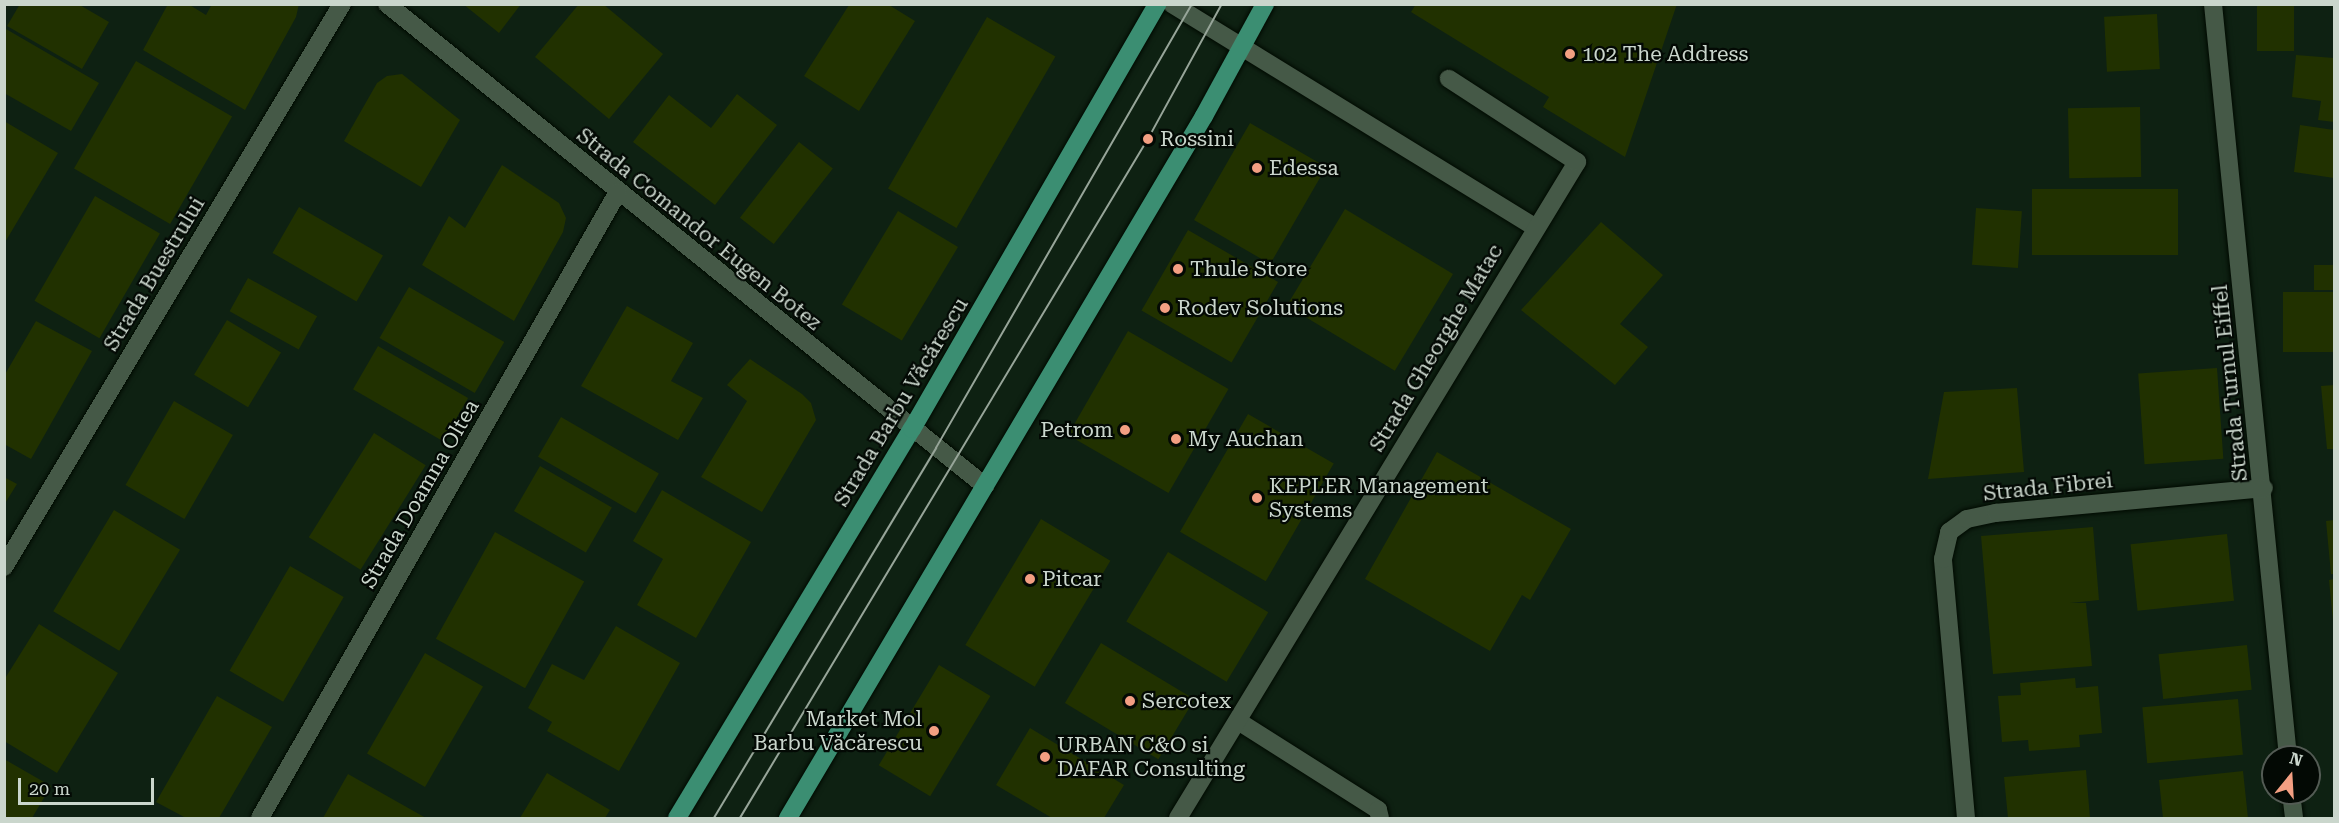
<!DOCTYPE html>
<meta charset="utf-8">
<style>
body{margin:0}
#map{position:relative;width:2339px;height:823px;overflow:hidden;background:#0e2112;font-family:"Roboto Serif",serif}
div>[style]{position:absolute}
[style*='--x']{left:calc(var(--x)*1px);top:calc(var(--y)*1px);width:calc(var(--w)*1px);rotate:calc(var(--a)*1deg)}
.building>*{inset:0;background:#213100;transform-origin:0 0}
.roads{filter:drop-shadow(0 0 2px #000a01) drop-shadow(0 0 2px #000a01)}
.minor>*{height:18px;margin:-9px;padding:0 9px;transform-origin:9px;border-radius:9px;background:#455947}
.major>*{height:18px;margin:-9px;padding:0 9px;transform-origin:9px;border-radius:9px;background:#3b8e72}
.tram>*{height:1.5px;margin:-0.75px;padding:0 0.75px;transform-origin:0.75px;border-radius:0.75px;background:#97a599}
.dots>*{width:16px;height:16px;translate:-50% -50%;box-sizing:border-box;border:3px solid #030904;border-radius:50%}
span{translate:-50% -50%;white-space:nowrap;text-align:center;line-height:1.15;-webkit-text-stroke:4.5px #030904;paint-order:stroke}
.poi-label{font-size:21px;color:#cad6cc}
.left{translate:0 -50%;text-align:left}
.right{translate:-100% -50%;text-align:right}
.street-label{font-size:21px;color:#cad6cc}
.frame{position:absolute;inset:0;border:6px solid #cad6cc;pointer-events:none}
.north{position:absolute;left:2261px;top:745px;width:60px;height:60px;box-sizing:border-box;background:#030904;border:2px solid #535b54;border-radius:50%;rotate:18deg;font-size:16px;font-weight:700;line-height:24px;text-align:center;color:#cad6cc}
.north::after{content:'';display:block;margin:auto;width:21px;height:27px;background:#f39f82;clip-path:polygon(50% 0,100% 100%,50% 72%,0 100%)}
.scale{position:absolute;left:18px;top:778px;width:136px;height:27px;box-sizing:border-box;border:3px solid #cad6cc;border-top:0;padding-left:8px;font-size:18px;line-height:21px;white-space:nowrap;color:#cad6cc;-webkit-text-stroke:4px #030904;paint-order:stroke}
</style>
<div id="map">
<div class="building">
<i style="clip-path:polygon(20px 4px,78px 4px,109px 22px,82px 69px,7px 26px)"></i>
<i style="clip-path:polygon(168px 4px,188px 4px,206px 15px,212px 4px,299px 4px,296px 17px,245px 110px,143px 50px)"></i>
<i style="clip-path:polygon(463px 4px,521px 4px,499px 33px)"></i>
<i style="clip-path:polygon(579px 4px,603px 4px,663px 54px,609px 119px,535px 57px)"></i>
<i style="clip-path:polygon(1416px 4px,1677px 4px,1625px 157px,1543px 107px,1549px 97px,1411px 12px)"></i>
<i style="left:2257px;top:4px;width:37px;height:47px"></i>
<i style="clip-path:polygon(849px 5px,889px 5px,915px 21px,859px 111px,804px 76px)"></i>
<i style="left:2157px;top:14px;width:55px;height:53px;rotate:87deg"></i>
<i style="left:987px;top:17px;width:79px;height:198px;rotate:30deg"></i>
<i style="clip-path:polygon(6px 29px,99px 83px,71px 131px,4px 93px)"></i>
<i style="clip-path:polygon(2296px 55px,2334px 58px,2334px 122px,2318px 120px,2321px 101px,2292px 97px)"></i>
<i style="left:136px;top:61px;width:111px;height:124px;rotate:30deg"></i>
<i style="clip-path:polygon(402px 74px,460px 120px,421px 187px,344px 141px,377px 83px,387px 76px)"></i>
<i style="clip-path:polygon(737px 94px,777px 125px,715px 205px,633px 142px,669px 95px,711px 128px)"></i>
<i style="left:2140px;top:107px;width:70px;height:72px;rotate:89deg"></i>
<i style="clip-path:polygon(4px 121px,58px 153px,4px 244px)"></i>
<i style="left:1250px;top:123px;width:88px;height:112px;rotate:30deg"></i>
<i style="clip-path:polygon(2300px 125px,2334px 130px,2334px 178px,2294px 172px)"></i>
<i style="left:799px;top:142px;width:43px;height:96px;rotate:38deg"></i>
<i style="clip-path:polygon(502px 165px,559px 203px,566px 218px,563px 232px,514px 321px,422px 265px,449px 216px,465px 228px)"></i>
<i style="left:2032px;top:189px;width:146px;height:66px"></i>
<i style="left:95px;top:196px;width:75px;height:121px;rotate:30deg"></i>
<i style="left:299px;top:207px;width:97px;height:53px;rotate:30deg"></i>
<i style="left:1976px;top:208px;width:46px;height:57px;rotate:4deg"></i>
<i style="left:1345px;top:209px;width:126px;height:113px;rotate:31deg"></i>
<i style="left:898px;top:211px;width:70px;height:109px;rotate:31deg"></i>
<i style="clip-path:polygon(1601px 222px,1663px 275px,1620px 324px,1648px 347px,1615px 385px,1521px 310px)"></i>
<i style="left:1188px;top:230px;width:104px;height:93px;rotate:30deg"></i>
<i style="left:2314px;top:265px;width:20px;height:25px"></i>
<i style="left:248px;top:278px;width:79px;height:38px;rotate:29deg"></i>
<i style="left:409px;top:287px;width:110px;height:59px;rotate:30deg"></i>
<i style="left:2283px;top:292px;width:51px;height:60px"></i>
<i style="clip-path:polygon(627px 306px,693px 343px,671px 381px,703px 398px,678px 440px,581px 386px)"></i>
<i style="left:227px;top:320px;width:63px;height:64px;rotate:31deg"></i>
<i style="clip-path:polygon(36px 321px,92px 351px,31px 459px,4px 444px,4px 376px)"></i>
<i style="left:1128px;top:331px;width:116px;height:120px;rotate:30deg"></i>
<i style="left:378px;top:346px;width:104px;height:50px;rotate:30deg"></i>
<i style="clip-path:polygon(750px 359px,802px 394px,811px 403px,816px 420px,762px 512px,701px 477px,747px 401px,727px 385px)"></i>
<i style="left:2217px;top:368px;width:91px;height:79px;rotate:86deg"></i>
<i style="clip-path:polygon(2334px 385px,2334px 449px,2327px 449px,2321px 386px)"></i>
<i style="clip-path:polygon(2017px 388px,2024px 472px,1928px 479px,1944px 392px)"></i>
<i style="left:174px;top:401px;width:68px;height:97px;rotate:30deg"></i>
<i style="left:1248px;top:414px;width:99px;height:136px;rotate:30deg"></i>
<i style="left:561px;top:417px;width:113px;height:46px;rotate:30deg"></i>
<i style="left:374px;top:433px;width:61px;height:123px;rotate:32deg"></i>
<i style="clip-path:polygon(1437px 452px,1571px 529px,1530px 600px,1522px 595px,1490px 651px,1365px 579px)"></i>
<i style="left:540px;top:466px;width:83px;height:52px;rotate:30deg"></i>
<i style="clip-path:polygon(4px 477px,17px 484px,4px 505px)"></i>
<i style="clip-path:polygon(662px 490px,751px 542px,696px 638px,637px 605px,663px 559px,633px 541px)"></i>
<i style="left:114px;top:510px;width:77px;height:118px;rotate:31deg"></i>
<i style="left:1041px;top:519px;width:81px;height:147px;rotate:31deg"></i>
<i style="clip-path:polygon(2334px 520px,2334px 574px,2331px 574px,2326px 521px)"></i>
<i style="clip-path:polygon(2093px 527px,2099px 600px,2070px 603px,2086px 603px,2092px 666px,1993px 674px,1981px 536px)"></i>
<i style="left:495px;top:532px;width:102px;height:122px;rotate:29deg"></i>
<i style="left:2227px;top:534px;width:67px;height:97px;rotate:84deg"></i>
<i style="left:1168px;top:552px;width:117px;height:81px;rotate:31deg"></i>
<i style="left:290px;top:566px;width:62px;height:121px;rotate:30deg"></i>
<i style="clip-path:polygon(2334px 579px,2334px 621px,2333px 621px,2329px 580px)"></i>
<i style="clip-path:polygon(39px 624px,118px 673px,57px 773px,4px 741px,4px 680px)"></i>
<i style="clip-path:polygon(616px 626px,680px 663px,619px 771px,547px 731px,552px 722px,528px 708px,552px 664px,584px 680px)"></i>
<i style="left:1101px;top:643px;width:109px;height:70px;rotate:31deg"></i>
<i style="left:2247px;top:645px;width:45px;height:89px;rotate:84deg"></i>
<i style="left:425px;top:653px;width:67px;height:116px;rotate:30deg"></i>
<i style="left:939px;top:665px;width:60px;height:117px;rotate:31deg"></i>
<i style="clip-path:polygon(2075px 678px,2076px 688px,2098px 686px,2102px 733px,2079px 735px,2080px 747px,2029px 751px,2028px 740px,2002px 742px,1998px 696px,2021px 695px,2020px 683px)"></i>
<i style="clip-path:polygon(217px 696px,272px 727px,219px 818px,186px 818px,156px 802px)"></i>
<i style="left:2238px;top:699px;width:56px;height:96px;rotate:85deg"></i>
<i style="clip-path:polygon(1030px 728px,1124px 785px,1104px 818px,1052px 818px,996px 785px)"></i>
<i style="clip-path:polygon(4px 759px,51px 786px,32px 818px,4px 818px)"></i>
<i style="clip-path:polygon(2086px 770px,2090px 818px,2008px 818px,2004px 777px)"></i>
<i style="clip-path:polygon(2243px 771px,2248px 818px,2163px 818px,2159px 780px)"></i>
<i style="clip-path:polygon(547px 773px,610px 810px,605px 818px,520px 818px)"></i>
<i style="clip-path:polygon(348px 774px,426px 818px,323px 818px)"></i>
</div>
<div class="roads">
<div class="minor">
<i style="--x:387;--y:4;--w:768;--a:38.87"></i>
<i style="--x:1172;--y:4;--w:426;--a:31.6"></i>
<i style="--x:2213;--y:4;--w:757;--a:84.31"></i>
<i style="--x:4;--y:567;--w:657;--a:-59.02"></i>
<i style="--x:1238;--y:721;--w:166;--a:32.4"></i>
<i style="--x:1378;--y:810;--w:8;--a:76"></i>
<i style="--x:2291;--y:793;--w:25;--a:83"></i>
<i style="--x:260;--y:818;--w:721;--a:-60.24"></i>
<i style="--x:1178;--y:818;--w:768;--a:-58.69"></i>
<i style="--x:1577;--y:162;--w:153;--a:-147"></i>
<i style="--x:1966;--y:818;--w:260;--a:-95.1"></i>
<i style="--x:1943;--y:559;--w:28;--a:-77"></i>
<i style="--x:1949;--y:532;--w:22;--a:-36"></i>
<i style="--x:1967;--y:519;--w:30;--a:-12"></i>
<i style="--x:1996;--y:513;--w:269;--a:-5.3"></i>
</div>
<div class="major">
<i style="--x:677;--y:818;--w:454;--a:-58.9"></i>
<i style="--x:912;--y:429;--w:491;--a:-60"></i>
<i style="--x:788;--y:818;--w:816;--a:-59.35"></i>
<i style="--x:1204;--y:116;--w:128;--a:-61.4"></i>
</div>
</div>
<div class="tram">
<i style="--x:714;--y:818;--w:431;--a:-59"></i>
<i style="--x:936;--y:448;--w:513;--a:-60.03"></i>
<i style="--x:740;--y:818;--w:792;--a:-59"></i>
<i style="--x:1148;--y:139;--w:154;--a:-61.3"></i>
</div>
<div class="dots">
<i style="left:1570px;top:54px;background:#f39f82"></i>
<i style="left:1148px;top:139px;background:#f39f82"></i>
<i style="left:1257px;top:168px;background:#f39f82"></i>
<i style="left:1178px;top:269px;background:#f39f82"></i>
<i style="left:1165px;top:308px;background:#f39f82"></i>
<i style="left:1125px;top:430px;background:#f39f82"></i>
<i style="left:1176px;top:439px;background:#f39f82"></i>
<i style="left:1257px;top:498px;background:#f39f82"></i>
<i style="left:1030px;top:579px;background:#f39f82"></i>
<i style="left:1130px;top:701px;background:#f39f82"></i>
<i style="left:934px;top:731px;background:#f39f82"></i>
<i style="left:1045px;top:757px;background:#f39f82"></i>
</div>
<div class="poi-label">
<span class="left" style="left:1582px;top:54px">102 The Address</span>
<span class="left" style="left:1160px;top:139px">Rossini</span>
<span class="left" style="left:1269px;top:168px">Edessa</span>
<span class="left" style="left:1190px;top:269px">Thule Store</span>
<span class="left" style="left:1177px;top:308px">Rodev Solutions</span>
<span class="right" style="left:1113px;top:430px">Petrom</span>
<span class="left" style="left:1188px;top:439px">My Auchan</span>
<span class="left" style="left:1269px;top:498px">KEPLER Management<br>Systems</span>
<span class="left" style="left:1042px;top:579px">Pitcar</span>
<span class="left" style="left:1142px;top:701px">Sercotex</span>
<span class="right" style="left:922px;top:731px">Market Mol<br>Barbu Văcărescu</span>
<span class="left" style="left:1057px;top:757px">URBAN C&amp;O si<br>DAFAR Consulting</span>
</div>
<div class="street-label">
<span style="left:699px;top:229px;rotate:39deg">Strada Comandor Eugen Botez</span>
<span style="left:154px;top:274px;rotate:-59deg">Strada Buestrului</span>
<span style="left:1436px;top:348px;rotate:-59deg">Strada Gheorghe Matac</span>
<span style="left:2230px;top:383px;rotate:-96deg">Strada Turnul Eiffel</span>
<span style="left:901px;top:402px;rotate:-59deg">Strada Barbu Văcărescu</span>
<span style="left:2048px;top:487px;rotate:-6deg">Strada Fibrei</span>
<span style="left:420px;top:494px;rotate:-60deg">Strada Doamna Oltea</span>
</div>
<div class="frame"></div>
<div class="north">N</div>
<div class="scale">20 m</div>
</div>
